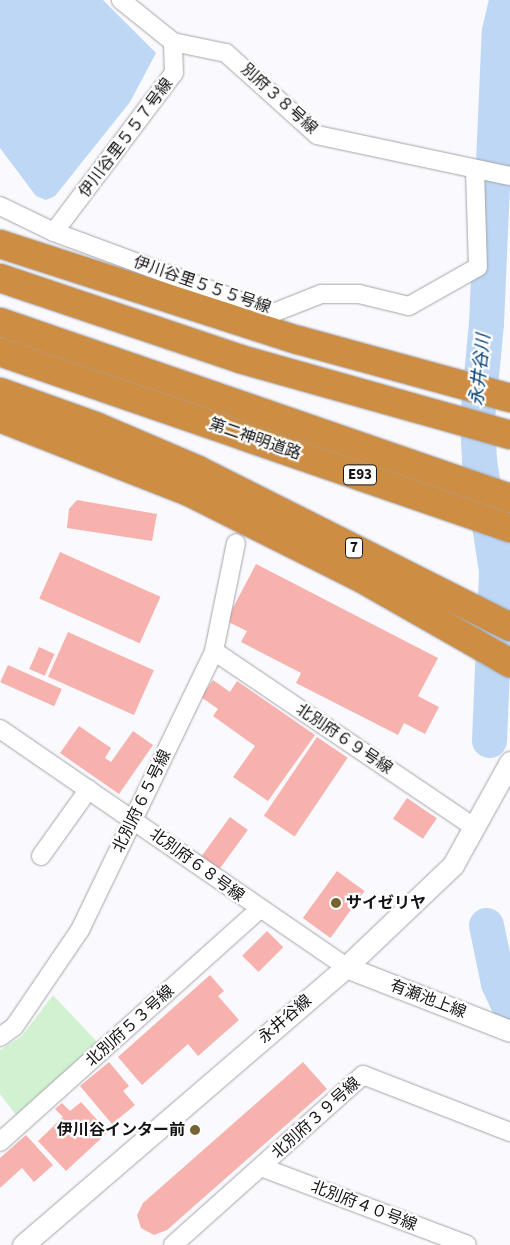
<!DOCTYPE html>
<meta charset="utf-8">
<style>
body{margin:0}
#map{position:relative;width:510px;height:1245px;overflow:hidden;background:#f9f9fe;font-family:"Source Sans 3","Noto Sans JP",sans-serif}
div>[style]{position:absolute}
[style*='--x']{left:calc(var(--x)*1px);top:calc(var(--y)*1px);width:calc(var(--w)*1px);rotate:calc(var(--a)*1deg)}
.green>*{inset:0;background:#d1f2d1}
.water>*{inset:0;background:#bed7f5}
.river>*{height:35px;margin:-17.5px;padding:0 17.5px;transform-origin:17.5px;border-radius:17.5px;background:#bed7f5}
.building>*{inset:0;background:#f8b2ae;transform-origin:0 0}
.roads{filter:drop-shadow(0 0 1px #a4a4a9) drop-shadow(0 0 1px #a4a4a9)}
.minor>*{height:18px;margin:-9px;padding:0 9px;transform-origin:9px;border-radius:9px;background:#fff}
.tertiary>*{height:21px;margin:-10.5px;padding:0 10.5px;transform-origin:10.5px;border-radius:10.5px;background:#fff}
.motorway>*{height:28px;margin:-14px;padding:0 14px;transform-origin:14px;border-radius:14px;background:#cd8e44}
.dots>*{width:14px;height:14px;translate:-50% -50%;box-sizing:border-box;border:2px solid #fff;border-radius:50%}
span{translate:-50% -50%;white-space:nowrap;text-align:center;line-height:1.15;-webkit-text-stroke:4.5px #fff;paint-order:stroke}
.shield-label span{padding:1px 4px;background:#fff;border:1px solid;border-radius:4px;-webkit-text-stroke-width:0}
.shield-label{font-size:15px;color:#141416;font-weight:700}
.street-label{font-size:16px;color:#141416}
.poi-label{font-size:16px;color:#141416;font-weight:700}
.left{translate:0 -50%;text-align:left}
.right{translate:-100% -50%;text-align:right}
.water-label{font-size:18px;color:#003e77;font-style:italic}
</style>
<div id="map">
<div class="green">
<i style="clip-path:polygon(53px 995px,98px 1043px,16px 1115px,0 1094px,0 1050px,22px 1036px)"></i>
</div>
<div class="water">
<i style="clip-path:polygon(0 0,103px 0,156px 53px,130px 102px,55px 196px,46px 200px,36px 196px,0 148px)"></i>
</div>
<div class="river">
<i style="--x:489;--y:740;--w:170;--a:-87.6"></i>
<i style="--x:496;--y:570;--w:111;--a:-98.8"></i>
<i style="--x:479;--y:460;--w:42;--a:-92.7"></i>
<i style="--x:477;--y:418;--w:95;--a:-84.6"></i>
<i style="--x:486;--y:323;--w:292;--a:-87.5"></i>
<i style="--x:499;--y:31;--w:32;--a:-77"></i>
<i style="--x:486;--y:925;--w:59;--a:78.3"></i>
<i style="--x:498;--y:983;--w:29;--a:65"></i>
</div>
<div class="building">
<i style="clip-path:polygon(77px 500px,157px 514px,152px 541px,67px 528px,69px 509px)"></i>
<i style="left:60px;top:552px;width:110px;height:51px;rotate:24deg"></i>
<i style="clip-path:polygon(256px 564px,438px 658px,418px 696px,439px 707px,425px 734px,404px 723px,398px 735px,296px 683px,301px 673px,241px 642px,247px 631px,226px 621px)"></i>
<i style="left:68px;top:632px;width:94px;height:49px;rotate:24deg"></i>
<i style="left:39px;top:647px;width:17px;height:24px;rotate:24deg"></i>
<i style="left:8px;top:665px;width:59px;height:19px;rotate:24deg"></i>
<i style="clip-path:polygon(213px 680px,230px 692px,237px 681px,315px 735px,268px 801px,233px 777px,255px 746px,213px 716px,218px 709px,201px 697px)"></i>
<i style="clip-path:polygon(79px 726px,111px 748px,105px 758px,111px 762px,133px 731px,153px 745px,119px 794px,60px 753px)"></i>
<i style="left:317px;top:737px;width:37px;height:95px;rotate:34deg"></i>
<i style="left:407px;top:798px;width:36px;height:25px;rotate:34deg"></i>
<i style="left:230px;top:817px;width:22px;height:50px;rotate:36deg"></i>
<i style="left:337px;top:871px;width:34px;height:58px;rotate:36deg"></i>
<i style="left:267px;top:931px;width:23px;height:35px;rotate:45deg"></i>
<i style="clip-path:polygon(210px 975px,224px 991px,218px 996px,239px 1020px,198px 1056px,188px 1044px,142px 1085px,118px 1057px)"></i>
<i style="clip-path:polygon(109px 1062px,129px 1086px,123px 1091px,135px 1105px,112px 1124px,80px 1086px)"></i>
<i style="clip-path:polygon(303px 1062px,327px 1089px,167px 1230px,154px 1235px,141px 1228px,137px 1215px,143px 1203px)"></i>
<i style="clip-path:polygon(81px 1102px,108px 1132px,66px 1171px,38px 1141px,63px 1117px,55px 1109px,62px 1103px,70px 1111px)"></i>
<i style="clip-path:polygon(26px 1135px,53px 1165px,34px 1182px,22px 1168px,0 1188px,0 1158px)"></i>
</div>
<div class="roads">
<div class="minor">
<i style="--x:173;--y:42;--w:54;--a:11.7"></i>
<i style="--x:226;--y:53;--w:122;--a:42"></i>
<i style="--x:317;--y:135;--w:197;--a:12"></i>
<i style="--x:0;--y:206;--w:60;--a:25.7"></i>
<i style="--x:54;--y:232;--w:233;--a:20.3"></i>
<i style="--x:273;--y:313;--w:52;--a:-21.6"></i>
<i style="--x:321;--y:294;--w:38;--a:0"></i>
<i style="--x:359;--y:294;--w:51;--a:13.5"></i>
<i style="--x:409;--y:306;--w:79;--a:-29.5"></i>
<i style="--x:478;--y:267;--w:96;--a:-91.8"></i>
<i style="--x:54;--y:232;--w:199;--a:-53"></i>
<i style="--x:174;--y:73;--w:31;--a:-92"></i>
<i style="--x:173;--y:42;--w:67;--a:-141.1"></i>
<i style="--x:214;--y:651;--w:314;--a:34.1"></i>
<i style="--x:0;--y:729;--w:420;--a:34.5"></i>
<i style="--x:41;--y:856;--w:82;--a:-54.4"></i>
<i style="--x:0;--y:1037;--w:17;--a:-36"></i>
<i style="--x:14;--y:1027;--w:117;--a:-55.8"></i>
<i style="--x:80;--y:930;--w:310;--a:-64.3"></i>
<i style="--x:214;--y:651;--w:110;--a:-78.5"></i>
<i style="--x:0;--y:1142;--w:348;--a:-41.9"></i>
<i style="--x:261;--y:1167;--w:220;--a:20.7"></i>
<i style="--x:173;--y:1245;--w:255;--a:-41.8"></i>
<i style="--x:363;--y:1075;--w:158;--a:21.2"></i>
</div>
<div class="tertiary">
<i style="--x:346;--y:967;--w:176;--a:21.3"></i>
<i style="--x:23;--y:1245;--w:426;--a:-40.7"></i>
<i style="--x:346;--y:967;--w:148;--a:-43.6"></i>
<i style="--x:453;--y:865;--w:118;--a:-61"></i>
</div>
<div class="motorway">
<i style="--x:0;--y:244;--w:313;--a:17.9"></i>
<i style="--x:298;--y:340;--w:220;--a:15.3"></i>
<i style="--x:0;--y:278;--w:253;--a:18.6"></i>
<i style="--x:240;--y:359;--w:280;--a:15.7"></i>
<i style="--x:0;--y:322;--w:540;--a:19.04"></i>
<i style="--x:0;--y:352;--w:540;--a:19.04"></i>
<i style="--x:0;--y:392;--w:101;--a:19.7"></i>
<i style="--x:95;--y:426;--w:112;--a:23.1"></i>
<i style="--x:198;--y:470;--w:349;--a:26.7"></i>
<i style="--x:0;--y:418;--w:203;--a:21.4"></i>
<i style="--x:189;--y:492;--w:192;--a:26.6"></i>
<i style="--x:361;--y:578;--w:172;--a:29.7"></i>
</div>
</div>
<div class="dots">
<i style="left:336px;top:903px;background:#776332"></i>
<i style="left:195px;top:1130px;background:#776332"></i>
</div>
<div class="shield-label">
<span style="left:360px;top:475px">E93</span>
<span style="left:354px;top:548px">7</span>
</div>
<div class="street-label">
<span style="left:279px;top:99px;rotate:42deg">別府３８号線</span>
<span style="left:126px;top:138px;rotate:-53deg">伊川谷里５５７号線</span>
<span style="left:202px;top:285px;rotate:19deg">伊川谷里５５５号線</span>
<span style="left:255px;top:439px;rotate:19deg">第二神明道路</span>
<span style="left:344px;top:739px;rotate:34deg">北別府６９号線</span>
<span style="left:142px;top:801px;rotate:-64deg">北別府６５号線</span>
<span style="left:197px;top:865px;rotate:36deg">北別府６８号線</span>
<span style="left:428px;top:999px;rotate:21deg">有瀬池上線</span>
<span style="left:285px;top:1019px;rotate:-41deg">永井谷線</span>
<span style="left:130px;top:1026px;rotate:-42deg">北別府５３号線</span>
<span style="left:316px;top:1118px;rotate:-42deg">北別府３９号線</span>
<span style="left:364px;top:1206px;rotate:21deg">北別府４０号線</span>
</div>
<div class="poi-label">
<span class="left" style="left:346px;top:903px">サイゼリヤ</span>
<span class="right" style="left:185px;top:1130px">伊川谷インター前</span>
</div>
<div class="water-label">
<span style="left:481px;top:370px;rotate:-84deg">永井谷川</span>
</div>
</div>
